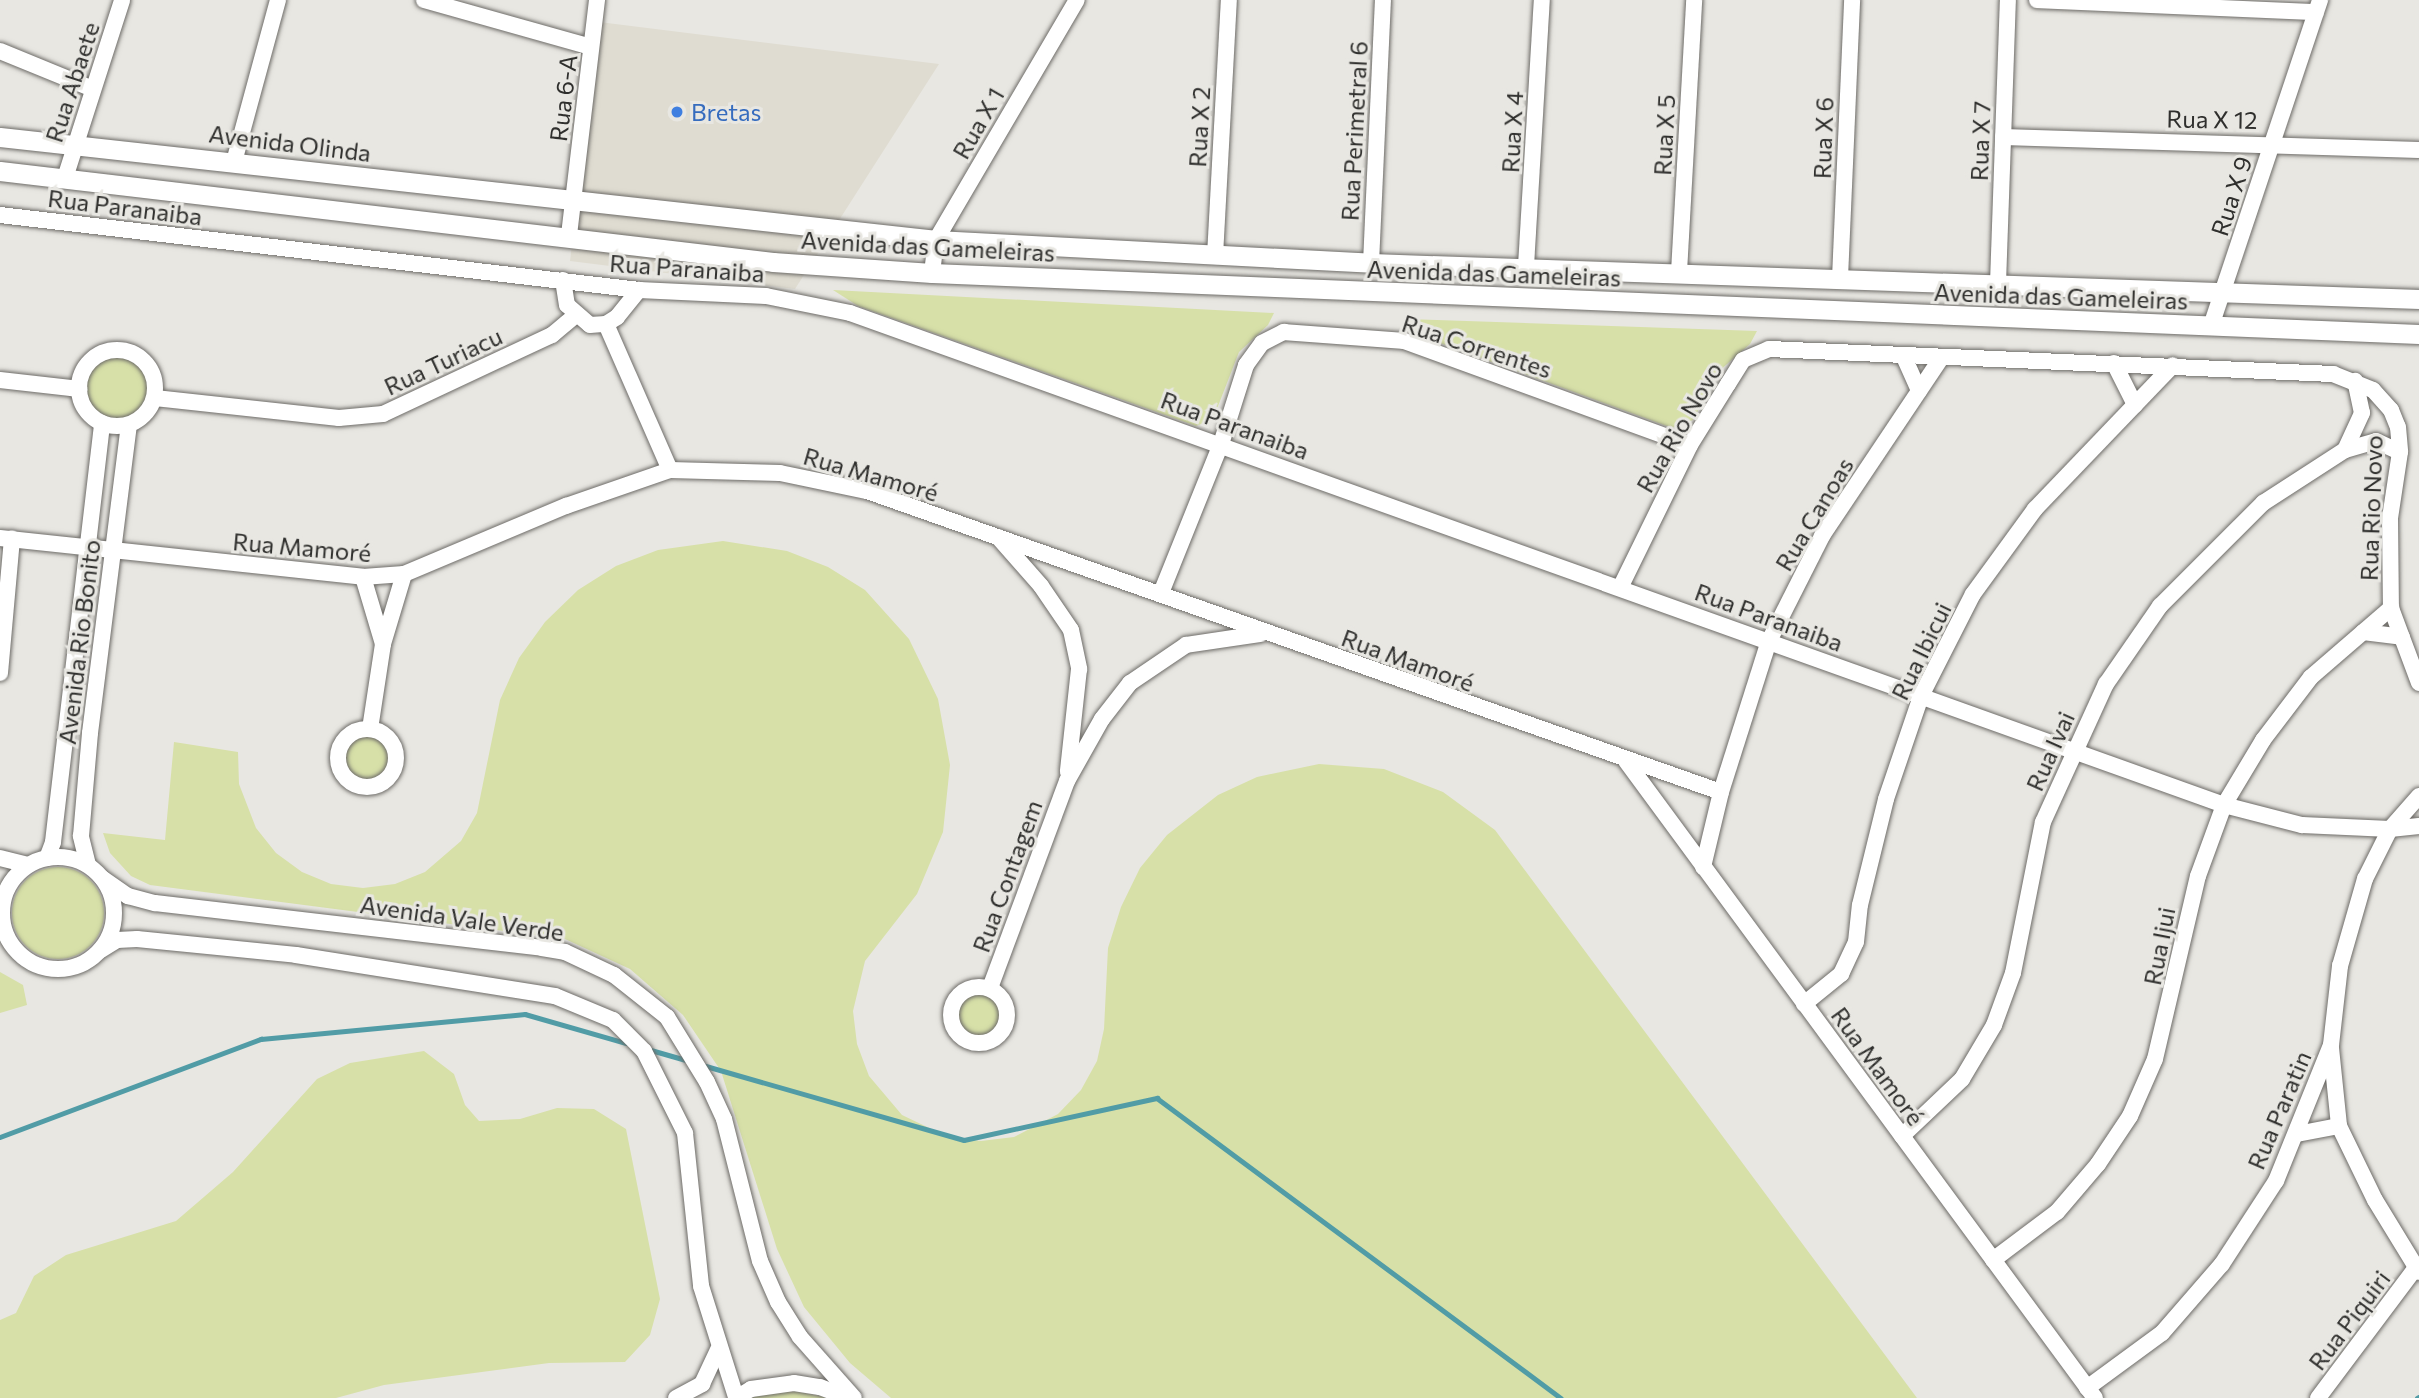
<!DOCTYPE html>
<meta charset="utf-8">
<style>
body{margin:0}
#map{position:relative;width:2419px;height:1398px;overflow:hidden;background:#e8e7e2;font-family:Commissioner,sans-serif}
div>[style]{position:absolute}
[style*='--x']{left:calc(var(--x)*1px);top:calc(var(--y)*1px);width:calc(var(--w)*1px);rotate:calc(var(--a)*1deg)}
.built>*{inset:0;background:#dfdcd1}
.green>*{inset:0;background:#d7e0a8}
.round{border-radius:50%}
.stream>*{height:4.5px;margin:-2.25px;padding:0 2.25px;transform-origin:2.25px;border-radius:2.25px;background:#519ca6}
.roads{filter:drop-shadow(0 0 2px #6d6b67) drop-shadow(0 0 2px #6d6b67)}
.minor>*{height:16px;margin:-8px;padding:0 8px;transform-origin:8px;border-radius:8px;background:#fff}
.minor>.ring{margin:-8px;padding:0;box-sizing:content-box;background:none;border:16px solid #fff;border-radius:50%}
.major>*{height:19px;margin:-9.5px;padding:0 9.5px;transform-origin:9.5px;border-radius:9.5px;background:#fff}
.dots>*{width:19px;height:19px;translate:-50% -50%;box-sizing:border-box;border:4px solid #e8e7e2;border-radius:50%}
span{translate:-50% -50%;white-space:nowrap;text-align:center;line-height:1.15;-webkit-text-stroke:6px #e8e7e2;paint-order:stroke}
.street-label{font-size:24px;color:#2f2f2d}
.shop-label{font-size:24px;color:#366cbe}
.left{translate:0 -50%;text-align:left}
</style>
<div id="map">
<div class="built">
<i style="clip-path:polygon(599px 22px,939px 64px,795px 289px,570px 261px)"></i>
</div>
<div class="green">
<i style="clip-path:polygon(833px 290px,1274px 313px,1268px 325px,1239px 352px,1213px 419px,1196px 426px,858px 306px)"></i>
<i style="clip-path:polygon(1407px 319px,1757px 331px,1750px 344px,1719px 371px,1693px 420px,1672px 428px,1407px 331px)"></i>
<i class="round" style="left:86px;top:357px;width:62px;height:62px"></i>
<i style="clip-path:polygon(723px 541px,787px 551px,828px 567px,865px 590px,909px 639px,938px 699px,950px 765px,943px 832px,917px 894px,865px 961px,853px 1011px,857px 1044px,869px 1076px,902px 1115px,948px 1137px,981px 1141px,1014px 1137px,1058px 1114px,1081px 1090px,1097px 1061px,1104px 1029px,1108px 948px,1121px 907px,1140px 868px,1167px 835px,1218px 795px,1257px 777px,1319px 764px,1384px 769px,1443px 792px,1495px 830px,1917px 1398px,891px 1398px,850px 1363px,804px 1307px,777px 1249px,721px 1071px,683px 1015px,630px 969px,565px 939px,150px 885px,131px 876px,110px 853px,103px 833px,165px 840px,174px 742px,238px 752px,239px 784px,256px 828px,276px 853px,302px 872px,331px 884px,363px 888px,395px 884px,425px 872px,461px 841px,477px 813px,500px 700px,519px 658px,545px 622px,578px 590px,616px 566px,658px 550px)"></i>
<i class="round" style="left:345px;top:736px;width:44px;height:44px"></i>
<i class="round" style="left:12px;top:867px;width:92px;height:92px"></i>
<i style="clip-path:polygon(0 972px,23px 985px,27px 1005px,0 1013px)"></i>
<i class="round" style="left:956px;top:992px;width:46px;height:46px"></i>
<i style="clip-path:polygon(424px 1051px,454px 1074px,465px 1105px,479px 1121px,520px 1119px,557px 1108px,594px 1109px,626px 1129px,660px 1299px,650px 1335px,625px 1362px,549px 1363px,384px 1385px,336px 1398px,0 1398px,0 1320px,16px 1313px,34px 1276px,66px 1255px,176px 1221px,233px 1172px,317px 1079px,350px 1063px)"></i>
<i style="clip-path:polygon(794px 1391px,830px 1398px,751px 1398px,765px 1392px)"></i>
</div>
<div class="stream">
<i style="--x:651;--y:1050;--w:35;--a:16"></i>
<i style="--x:706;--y:1066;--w:268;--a:16"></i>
<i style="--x:964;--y:1140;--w:198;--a:-12.3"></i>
<i style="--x:1157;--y:1098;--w:503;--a:36.6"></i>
<i style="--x:0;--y:1137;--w:279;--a:-20.6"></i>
<i style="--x:261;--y:1039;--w:265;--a:-5.4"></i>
<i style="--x:525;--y:1014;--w:105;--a:16"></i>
<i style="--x:2417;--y:1398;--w:2;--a:-27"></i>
</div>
<div class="roads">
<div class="minor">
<i style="--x:424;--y:0;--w:173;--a:15.7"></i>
<i style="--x:2037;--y:0;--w:279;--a:2.5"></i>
<i style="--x:0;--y:51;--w:100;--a:22.2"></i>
<i style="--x:2003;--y:137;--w:416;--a:1.8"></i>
<i style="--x:234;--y:162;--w:168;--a:-74.8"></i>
<i style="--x:65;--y:178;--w:187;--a:-72.2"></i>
<i style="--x:0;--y:215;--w:643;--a:6.69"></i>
<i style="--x:639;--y:290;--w:127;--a:2.7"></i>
<i style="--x:766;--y:296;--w:86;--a:11.4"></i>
<i style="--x:850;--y:313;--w:1459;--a:19.7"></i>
<i style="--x:2224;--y:805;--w:81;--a:14.4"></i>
<i style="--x:2302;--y:825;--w:88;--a:2.6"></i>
<i style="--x:2390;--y:829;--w:29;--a:-6"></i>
<i style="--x:569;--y:235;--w:237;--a:-83.2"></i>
<i style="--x:1215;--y:256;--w:256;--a:-86.9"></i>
<i style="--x:1371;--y:263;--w:263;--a:-87.4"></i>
<i style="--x:1526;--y:266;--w:266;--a:-86.6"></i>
<i style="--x:1679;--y:272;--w:272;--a:-86.8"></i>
<i style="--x:932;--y:273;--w:33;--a:-83"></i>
<i style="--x:936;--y:240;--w:278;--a:-59.6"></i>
<i style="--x:1840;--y:278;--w:278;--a:-87.5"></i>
<i style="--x:563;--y:280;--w:25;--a:81"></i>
<i style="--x:567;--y:305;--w:30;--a:41"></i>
<i style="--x:590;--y:325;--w:16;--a:-4"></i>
<i style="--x:606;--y:324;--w:13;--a:-32"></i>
<i style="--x:617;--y:317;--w:35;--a:-51"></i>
<i style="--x:1998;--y:283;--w:283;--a:-88"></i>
<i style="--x:606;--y:324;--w:159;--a:66.3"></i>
<i style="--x:2211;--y:326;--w:344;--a:-71.5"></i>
<i class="ring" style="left:79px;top:350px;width:60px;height:60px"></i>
<i style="--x:1904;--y:357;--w:37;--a:66"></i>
<i style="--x:2114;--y:363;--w:47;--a:63.4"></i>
<i style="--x:0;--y:380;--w:80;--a:6.5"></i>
<i style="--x:155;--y:398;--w:185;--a:6.2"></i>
<i style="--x:339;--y:418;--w:44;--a:-5.2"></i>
<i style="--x:383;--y:414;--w:187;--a:-25.1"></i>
<i style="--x:552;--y:335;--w:30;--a:-40"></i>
<i style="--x:2345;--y:450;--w:41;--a:-65.3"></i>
<i style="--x:2362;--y:413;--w:33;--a:-102"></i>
<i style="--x:998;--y:537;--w:65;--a:48.7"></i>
<i style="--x:1041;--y:586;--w:53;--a:55.7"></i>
<i style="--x:1071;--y:630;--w:40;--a:78"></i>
<i style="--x:1079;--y:669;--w:103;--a:96.2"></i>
<i style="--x:0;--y:538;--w:365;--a:6.1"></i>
<i style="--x:363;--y:577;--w:41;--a:-4.2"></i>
<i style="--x:404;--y:574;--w:176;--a:-22.8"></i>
<i style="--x:566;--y:506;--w:110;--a:-19.1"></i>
<i style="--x:670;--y:470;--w:110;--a:1.6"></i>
<i style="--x:780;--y:473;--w:89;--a:11.7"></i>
<i style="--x:867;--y:491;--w:905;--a:19.42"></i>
<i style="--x:363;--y:577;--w:70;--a:73.4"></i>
<i style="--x:1620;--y:588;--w:159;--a:-63.9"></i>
<i style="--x:1690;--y:445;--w:72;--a:-58.1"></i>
<i style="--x:1728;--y:384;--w:28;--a:-58"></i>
<i style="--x:1743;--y:360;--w:28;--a:-23"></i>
<i style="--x:1769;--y:349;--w:565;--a:2.54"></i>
<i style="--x:2333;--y:374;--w:43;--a:21.8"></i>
<i style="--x:2373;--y:390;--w:27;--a:48"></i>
<i style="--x:2391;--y:410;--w:18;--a:68"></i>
<i style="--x:2398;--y:427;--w:25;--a:85"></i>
<i style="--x:2400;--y:452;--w:67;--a:98.6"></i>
<i style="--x:2390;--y:518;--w:90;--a:89.4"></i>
<i style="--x:2391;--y:608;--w:80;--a:69.5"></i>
<i style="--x:1161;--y:593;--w:161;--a:-68.1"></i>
<i style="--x:1221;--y:444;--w:83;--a:-72.4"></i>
<i style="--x:1246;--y:365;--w:27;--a:-54"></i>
<i style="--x:1262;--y:343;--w:25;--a:-27"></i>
<i style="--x:1284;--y:332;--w:120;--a:4.3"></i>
<i style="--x:1404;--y:341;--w:304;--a:20"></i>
<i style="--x:2363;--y:632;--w:39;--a:7"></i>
<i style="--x:0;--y:673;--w:135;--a:-84.9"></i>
<i class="ring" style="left:338px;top:729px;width:42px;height:42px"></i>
<i style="--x:370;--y:729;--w:86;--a:-81.3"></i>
<i style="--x:383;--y:644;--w:73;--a:-73.3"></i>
<i style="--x:1626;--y:761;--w:791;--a:53.64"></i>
<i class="ring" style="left:2px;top:857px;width:96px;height:96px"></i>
<i style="--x:0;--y:858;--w:29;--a:14"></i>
<i style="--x:47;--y:858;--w:17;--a:-69"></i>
<i style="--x:53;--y:842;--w:422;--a:-83.3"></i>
<i style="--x:88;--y:865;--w:30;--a:-104"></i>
<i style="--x:81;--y:836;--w:103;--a:-85"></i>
<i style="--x:90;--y:733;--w:310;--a:-82.8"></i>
<i style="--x:1703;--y:867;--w:77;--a:-76.5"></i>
<i style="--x:1721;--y:792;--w:158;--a:-72.4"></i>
<i style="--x:1769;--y:641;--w:118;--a:-63.2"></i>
<i style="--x:1822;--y:536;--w:214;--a:-56.2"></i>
<i style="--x:102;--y:878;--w:32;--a:35"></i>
<i style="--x:128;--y:896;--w:28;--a:15"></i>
<i style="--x:155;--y:903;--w:390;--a:6.6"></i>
<i style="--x:542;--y:948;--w:23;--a:10"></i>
<i style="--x:565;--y:952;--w:54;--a:25.1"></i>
<i style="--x:614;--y:975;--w:68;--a:38.4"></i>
<i style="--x:667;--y:1017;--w:76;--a:58.4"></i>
<i style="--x:707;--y:1082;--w:41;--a:65.3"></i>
<i style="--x:724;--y:1119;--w:146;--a:75.8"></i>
<i style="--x:760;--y:1261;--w:45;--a:66.3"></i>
<i style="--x:778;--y:1302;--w:41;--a:57.8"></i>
<i style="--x:800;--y:1337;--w:81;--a:48.5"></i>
<i style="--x:101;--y:950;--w:19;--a:-32"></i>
<i style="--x:117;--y:940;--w:20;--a:-3"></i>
<i style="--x:137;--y:939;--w:160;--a:5.7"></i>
<i style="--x:296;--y:955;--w:262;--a:9"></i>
<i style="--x:555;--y:996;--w:63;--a:22.5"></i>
<i style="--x:613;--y:1020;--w:44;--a:45"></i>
<i style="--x:644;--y:1051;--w:92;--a:63.4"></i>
<i style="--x:685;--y:1133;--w:154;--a:84"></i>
<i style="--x:701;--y:1286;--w:116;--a:72.5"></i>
<i class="ring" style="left:951px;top:987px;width:40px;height:40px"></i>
<i style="--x:990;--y:988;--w:221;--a:-69.6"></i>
<i style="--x:1067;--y:781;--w:71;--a:-60.6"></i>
<i style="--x:1102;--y:719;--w:46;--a:-52.1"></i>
<i style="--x:1130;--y:683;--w:68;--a:-34.2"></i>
<i style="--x:1186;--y:645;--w:75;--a:-8.5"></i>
<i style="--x:1804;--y:1004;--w:48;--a:-39"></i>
<i style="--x:1841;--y:974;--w:35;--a:-65"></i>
<i style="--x:1856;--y:942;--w:37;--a:-84"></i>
<i style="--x:1860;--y:905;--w:109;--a:-76.2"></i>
<i style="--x:1886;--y:799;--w:109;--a:-71.2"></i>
<i style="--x:1921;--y:696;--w:114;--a:-63"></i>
<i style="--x:1973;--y:594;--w:105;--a:-53.9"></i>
<i style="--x:2035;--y:509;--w:199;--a:-46.2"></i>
<i style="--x:2331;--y:1048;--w:78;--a:84.1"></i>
<i style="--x:2339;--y:1126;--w:82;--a:64.1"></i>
<i style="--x:2375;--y:1200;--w:84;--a:58.6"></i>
<i style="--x:2297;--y:1134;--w:43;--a:-10.8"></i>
<i style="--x:1902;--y:1136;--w:83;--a:-43.5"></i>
<i style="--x:1962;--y:1079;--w:63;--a:-59.3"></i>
<i style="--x:1994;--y:1025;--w:55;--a:-69.9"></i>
<i style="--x:2013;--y:973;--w:154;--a:-78.8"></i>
<i style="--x:2043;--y:822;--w:152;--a:-65.5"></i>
<i style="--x:2106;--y:684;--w:95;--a:-55.3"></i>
<i style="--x:2160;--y:606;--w:146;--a:-45"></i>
<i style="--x:2263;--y:503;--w:98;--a:-32.9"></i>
<i style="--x:2345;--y:450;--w:32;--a:-16"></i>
<i style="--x:2376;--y:441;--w:26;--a:25"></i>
<i style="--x:1993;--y:1260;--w:80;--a:-36.9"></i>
<i style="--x:2057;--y:1212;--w:63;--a:-49.5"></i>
<i style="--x:2098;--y:1164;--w:58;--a:-56.3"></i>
<i style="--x:2130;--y:1116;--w:62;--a:-66.3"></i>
<i style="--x:2155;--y:1059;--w:188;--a:-76.8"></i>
<i style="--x:2198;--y:876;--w:76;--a:-69.9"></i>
<i style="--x:2224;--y:805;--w:76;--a:-59"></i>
<i style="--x:2263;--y:740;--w:79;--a:-52.7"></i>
<i style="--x:2311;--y:677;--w:106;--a:-40.8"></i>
<i style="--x:2087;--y:1388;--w:93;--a:-36.3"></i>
<i style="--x:2162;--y:1333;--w:91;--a:-49"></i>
<i style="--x:2222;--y:1264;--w:99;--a:-57"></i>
<i style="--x:2276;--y:1181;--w:147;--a:-68"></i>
<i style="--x:2331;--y:1045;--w:80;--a:-83.5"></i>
<i style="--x:2340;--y:966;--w:91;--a:-74"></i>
<i style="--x:2365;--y:879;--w:56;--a:-63.4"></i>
<i style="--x:2390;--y:829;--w:44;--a:-48.7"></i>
<i style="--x:676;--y:1398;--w:30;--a:-28"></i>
<i style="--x:702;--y:1384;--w:38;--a:-65"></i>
<i style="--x:736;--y:1398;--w:17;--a:-31"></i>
<i style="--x:751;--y:1389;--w:43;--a:-7.9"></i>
<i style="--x:794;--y:1383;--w:26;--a:9"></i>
<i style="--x:820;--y:1387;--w:31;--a:21"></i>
<i style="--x:2318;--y:1398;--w:161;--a:-53.1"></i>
</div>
<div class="major">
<i style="--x:0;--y:137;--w:942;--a:6.28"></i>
<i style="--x:936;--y:240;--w:436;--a:3"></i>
<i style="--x:1371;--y:263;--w:1049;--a:1.97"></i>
<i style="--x:0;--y:171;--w:778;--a:6.71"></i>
<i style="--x:773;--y:262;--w:159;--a:4"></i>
<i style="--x:932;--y:273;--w:1488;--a:2.35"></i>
</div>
</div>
<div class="dots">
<i style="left:677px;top:112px;background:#3f7fe0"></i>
</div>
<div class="street-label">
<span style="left:72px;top:82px;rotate:-72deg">Rua Abaete</span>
<span style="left:563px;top:98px;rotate:-83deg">Rua 6-A</span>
<span style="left:2212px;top:119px;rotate:1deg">Rua X 12</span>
<span style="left:978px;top:123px;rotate:-60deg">Rua X 1</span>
<span style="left:1199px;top:127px;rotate:-87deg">Rua X 2</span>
<span style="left:1354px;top:131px;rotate:-87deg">Rua Perimetral 6</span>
<span style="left:1512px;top:132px;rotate:-87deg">Rua X 4</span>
<span style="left:1664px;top:135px;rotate:-87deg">Rua X 5</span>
<span style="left:1823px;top:138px;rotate:-88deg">Rua X 6</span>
<span style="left:1980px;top:141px;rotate:-88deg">Rua X 7</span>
<span style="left:290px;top:143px;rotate:7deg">Avenida Olinda</span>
<span style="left:2231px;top:196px;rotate:-72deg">Rua X 9</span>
<span style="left:125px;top:207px;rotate:7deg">Rua Paranaiba</span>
<span style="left:928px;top:246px;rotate:3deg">Avenida das Gameleiras</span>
<span style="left:687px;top:268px;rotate:4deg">Rua Paranaiba</span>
<span style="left:1494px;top:273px;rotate:2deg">Avenida das Gameleiras</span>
<span style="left:2061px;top:296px;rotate:2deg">Avenida das Gameleiras</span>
<span style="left:1477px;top:346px;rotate:18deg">Rua Correntes</span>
<span style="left:443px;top:361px;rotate:-25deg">Rua Turiacu</span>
<span style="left:1235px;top:425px;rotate:20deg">Rua Paranaiba</span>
<span style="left:1679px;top:427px;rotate:-60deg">Rua Rio Novo</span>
<span style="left:871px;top:474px;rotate:16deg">Rua Mamoré</span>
<span style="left:2371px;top:508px;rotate:-88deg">Rua Rio Novo</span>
<span style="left:1814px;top:514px;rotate:-59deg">Rua Canoas</span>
<span style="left:302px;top:547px;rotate:5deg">Rua Mamoré</span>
<span style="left:1769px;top:617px;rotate:20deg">Rua Paranaiba</span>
<span style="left:79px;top:642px;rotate:-83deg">Avenida Rio Bonito</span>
<span style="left:1921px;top:651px;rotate:-64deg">Rua Ibicui</span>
<span style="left:1408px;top:660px;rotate:20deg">Rua Mamoré</span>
<span style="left:2050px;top:751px;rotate:-66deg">Rua Ivai</span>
<span style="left:1007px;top:876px;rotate:-70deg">Rua Contagem</span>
<span style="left:462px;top:918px;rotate:8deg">Avenida Vale Verde</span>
<span style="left:2159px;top:946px;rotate:-79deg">Rua Ijui</span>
<span style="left:1878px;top:1066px;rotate:54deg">Rua Mamoré</span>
<span style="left:2279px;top:1110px;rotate:-67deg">Rua Paratin</span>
<span style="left:2349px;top:1320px;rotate:-53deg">Rua Piquiri</span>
</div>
<div class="shop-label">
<span class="left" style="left:691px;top:112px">Bretas</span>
</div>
</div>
